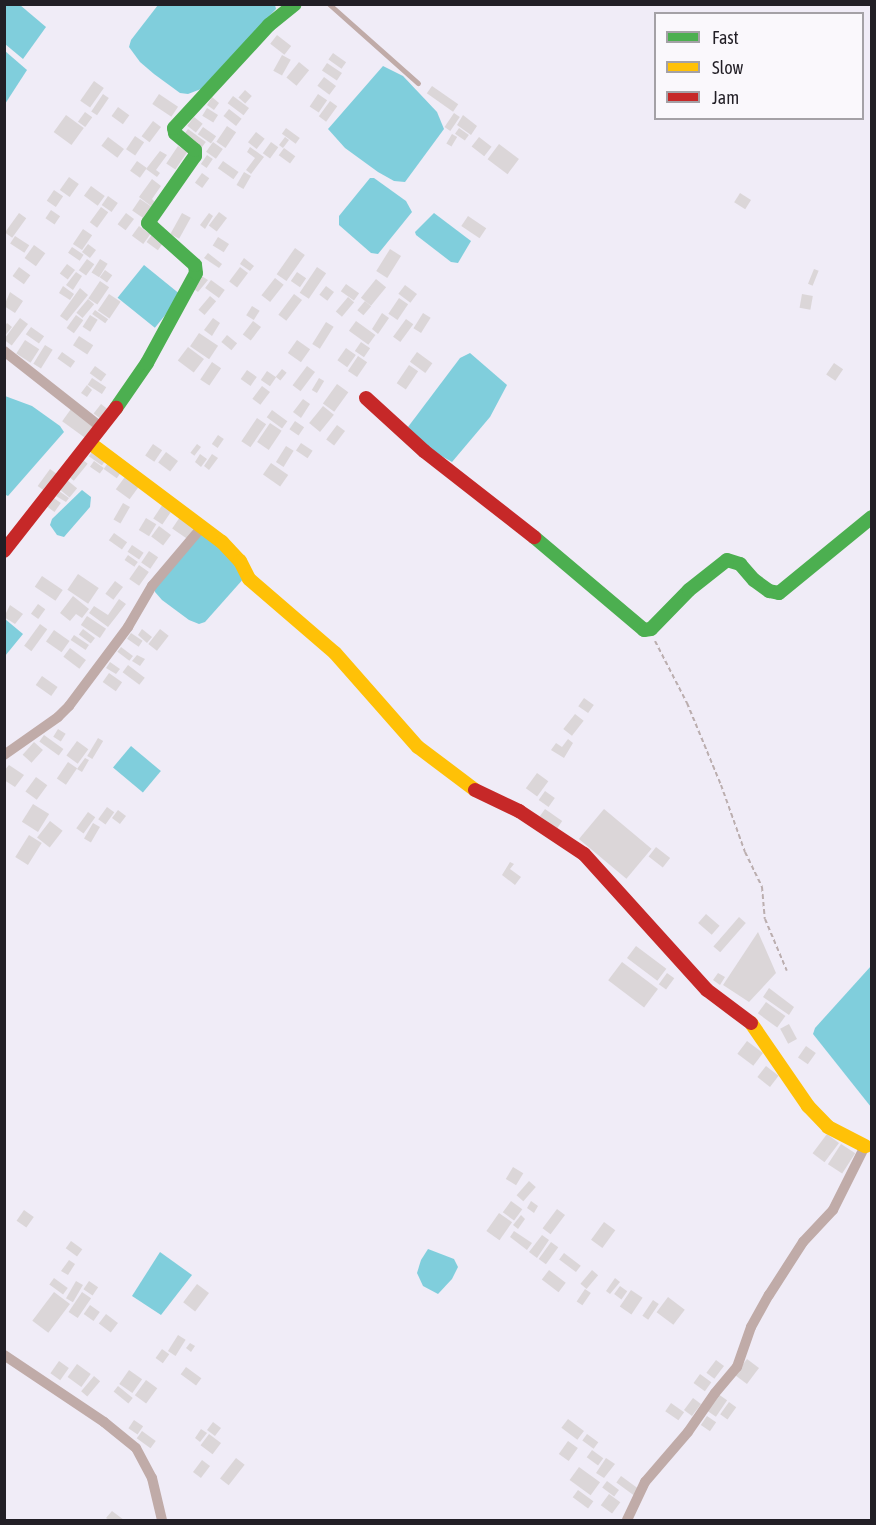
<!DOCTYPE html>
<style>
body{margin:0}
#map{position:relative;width:876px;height:1525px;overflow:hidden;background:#f0ecf7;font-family:"Asap Condensed",sans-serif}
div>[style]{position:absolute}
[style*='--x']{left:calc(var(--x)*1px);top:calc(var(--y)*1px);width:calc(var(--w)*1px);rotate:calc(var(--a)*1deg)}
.water>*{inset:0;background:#80cedc;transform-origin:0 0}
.building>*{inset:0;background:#dbd6d8;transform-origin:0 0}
.path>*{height:2px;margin-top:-1px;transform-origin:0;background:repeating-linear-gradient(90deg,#bbaeaf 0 4.5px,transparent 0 7.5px)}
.lane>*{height:5px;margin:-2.5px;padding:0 2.5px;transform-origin:2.5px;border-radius:2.5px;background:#c0aba8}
.street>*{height:10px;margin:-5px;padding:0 5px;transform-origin:5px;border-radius:5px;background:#c0aba8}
.fast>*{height:14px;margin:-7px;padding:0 7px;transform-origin:7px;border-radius:7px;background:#4caf50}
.slow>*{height:14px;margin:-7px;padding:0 7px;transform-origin:7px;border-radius:7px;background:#ffc107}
.jam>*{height:14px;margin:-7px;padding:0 7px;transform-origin:7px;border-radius:7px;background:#c62828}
span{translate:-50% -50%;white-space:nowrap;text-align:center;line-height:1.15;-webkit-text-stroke:6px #faf8fc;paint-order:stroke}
.frame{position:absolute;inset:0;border:6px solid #221f26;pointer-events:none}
.legend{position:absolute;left:654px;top:12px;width:210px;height:108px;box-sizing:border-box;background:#faf8fc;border:2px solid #a4a1a6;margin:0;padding:8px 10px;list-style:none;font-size:18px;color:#221f26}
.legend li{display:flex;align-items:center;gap:12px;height:30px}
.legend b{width:30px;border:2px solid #a4a1a6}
</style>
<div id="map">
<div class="water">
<i style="clip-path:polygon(4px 5px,20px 5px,46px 27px,23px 59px,5px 44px)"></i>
<i style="clip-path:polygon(158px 5px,275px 5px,276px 9px,201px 89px,188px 94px,180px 93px,154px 74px,140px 62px,129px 47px,131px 40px)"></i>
<i style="clip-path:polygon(5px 51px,27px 70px,5px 104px)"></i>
<i style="clip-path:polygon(383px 66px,403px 76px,437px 112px,444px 129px,405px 182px,394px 181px,378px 172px,345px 148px,328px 129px)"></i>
<i style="clip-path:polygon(370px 178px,374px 178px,406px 201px,412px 212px,378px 254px,371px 253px,339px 225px,339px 216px)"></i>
<i style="clip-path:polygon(434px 213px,471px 241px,458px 263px,451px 262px,416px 235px,415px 232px)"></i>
<i style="left:144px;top:265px;width:48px;height:42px;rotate:39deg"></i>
<i style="clip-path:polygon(470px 353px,507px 385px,490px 417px,452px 462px,424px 446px,408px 427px,460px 358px)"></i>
<i style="clip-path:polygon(5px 396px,32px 406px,60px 426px,64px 432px,8px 496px,4px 494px)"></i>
<i style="clip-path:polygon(82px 490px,91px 497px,90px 507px,64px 537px,57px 535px,50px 525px,52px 519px)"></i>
<i style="clip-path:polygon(202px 531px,210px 533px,245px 577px,205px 622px,199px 624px,189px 620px,162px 600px,155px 592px,155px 583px)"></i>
<i style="clip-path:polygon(5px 619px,23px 634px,5px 656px)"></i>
<i style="left:131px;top:746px;width:39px;height:28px;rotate:40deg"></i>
<i style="clip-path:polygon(871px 966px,871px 1107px,813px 1034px,815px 1028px)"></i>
<i style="clip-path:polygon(428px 1249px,454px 1259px,458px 1267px,452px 1279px,438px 1294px,423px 1286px,417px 1273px,421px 1260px)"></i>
<i style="clip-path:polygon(160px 1252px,192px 1275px,161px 1315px,132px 1296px)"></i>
</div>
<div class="building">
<i style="left:277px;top:35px;width:18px;height:11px;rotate:38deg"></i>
<i style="left:333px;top:53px;width:16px;height:8px;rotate:35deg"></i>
<i style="left:282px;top:55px;width:10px;height:18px;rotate:29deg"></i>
<i style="left:299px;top:62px;width:13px;height:20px;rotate:39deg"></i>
<i style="left:327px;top:63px;width:18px;height:9px;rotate:34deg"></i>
<i style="left:324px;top:77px;width:15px;height:11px;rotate:37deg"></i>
<i style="left:94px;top:81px;width:12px;height:24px;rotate:35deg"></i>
<i style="left:432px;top:86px;width:32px;height:9px;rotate:35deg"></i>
<i style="left:245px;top:90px;width:9px;height:10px;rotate:41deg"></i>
<i style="left:103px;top:94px;width:7px;height:21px;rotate:34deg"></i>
<i style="left:159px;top:94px;width:23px;height:12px;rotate:34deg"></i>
<i style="left:318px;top:94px;width:11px;height:15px;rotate:34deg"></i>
<i style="left:233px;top:96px;width:20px;height:9px;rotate:37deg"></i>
<i style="clip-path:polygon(212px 97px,219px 103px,214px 110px,207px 105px)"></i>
<i style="left:330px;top:101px;width:9px;height:19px;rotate:36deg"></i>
<i style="left:118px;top:107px;width:14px;height:11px;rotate:36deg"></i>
<i style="left:207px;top:108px;width:13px;height:9px;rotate:32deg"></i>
<i style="left:229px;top:109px;width:16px;height:9px;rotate:38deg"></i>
<i style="left:85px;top:112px;width:9px;height:12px;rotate:36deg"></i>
<i style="left:454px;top:113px;width:7px;height:17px;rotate:34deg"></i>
<i style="left:66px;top:115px;width:22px;height:21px;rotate:36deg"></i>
<i style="clip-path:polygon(463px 115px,477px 126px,471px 135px,457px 125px)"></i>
<i style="left:194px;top:117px;width:11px;height:11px;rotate:38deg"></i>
<i style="left:153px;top:121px;width:10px;height:19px;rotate:37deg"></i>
<i style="left:227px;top:126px;width:11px;height:19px;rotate:34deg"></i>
<i style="left:203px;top:127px;width:16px;height:9px;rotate:35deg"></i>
<i style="left:286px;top:128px;width:17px;height:7px;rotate:36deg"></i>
<i style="left:459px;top:128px;width:12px;height:7px;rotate:35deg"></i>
<i style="left:188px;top:129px;width:22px;height:11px;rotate:36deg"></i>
<i style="left:256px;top:132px;width:11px;height:13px;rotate:38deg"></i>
<i style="left:452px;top:134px;width:6px;height:11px;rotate:31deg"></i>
<i style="left:135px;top:136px;width:11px;height:16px;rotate:34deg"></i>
<i style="left:108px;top:137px;width:20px;height:11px;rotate:37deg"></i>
<i style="left:285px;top:137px;width:5px;height:10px;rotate:37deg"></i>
<i style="left:479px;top:137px;width:16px;height:12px;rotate:38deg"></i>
<i style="left:213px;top:142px;width:12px;height:12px;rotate:35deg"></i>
<i style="left:271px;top:142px;width:9px;height:14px;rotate:36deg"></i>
<i style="left:499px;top:144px;width:25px;height:19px;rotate:37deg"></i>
<i style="left:178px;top:146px;width:11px;height:21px;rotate:34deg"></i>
<i style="clip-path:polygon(250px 147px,264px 157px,251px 174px,246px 170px,255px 158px,247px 152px)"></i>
<i style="left:284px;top:148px;width:14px;height:9px;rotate:36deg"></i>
<i style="clip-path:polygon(160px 151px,167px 155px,156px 170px,160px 173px,157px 177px,146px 169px)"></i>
<i style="left:207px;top:155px;width:7px;height:11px;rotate:34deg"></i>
<i style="left:137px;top:161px;width:12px;height:12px;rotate:35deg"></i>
<i style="left:223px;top:161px;width:19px;height:9px;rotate:35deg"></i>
<i style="left:244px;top:172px;width:8px;height:15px;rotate:30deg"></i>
<i style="left:202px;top:173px;width:9px;height:12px;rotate:36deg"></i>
<i style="left:69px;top:177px;width:12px;height:16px;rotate:35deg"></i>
<i style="clip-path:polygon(152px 179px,161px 186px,152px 199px,155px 202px,155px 209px,139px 197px)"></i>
<i style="left:91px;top:186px;width:17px;height:12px;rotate:36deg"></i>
<i style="left:54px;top:190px;width:11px;height:13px;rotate:34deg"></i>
<i style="left:740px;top:193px;width:13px;height:11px;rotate:32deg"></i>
<i style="left:108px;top:196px;width:12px;height:11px;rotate:35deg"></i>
<i style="left:140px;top:199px;width:18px;height:14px;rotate:34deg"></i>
<i style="left:101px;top:207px;width:9px;height:19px;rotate:36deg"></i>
<i style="left:51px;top:210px;width:11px;height:10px;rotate:34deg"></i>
<i style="left:219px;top:212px;width:10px;height:17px;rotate:37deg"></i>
<i style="left:19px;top:213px;width:9px;height:24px;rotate:36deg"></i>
<i style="left:126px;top:213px;width:10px;height:14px;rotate:37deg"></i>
<i style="left:182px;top:213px;width:10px;height:24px;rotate:29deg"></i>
<i style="clip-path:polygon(209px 213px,213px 216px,205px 229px,200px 225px)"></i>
<i style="left:468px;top:216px;width:22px;height:12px;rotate:34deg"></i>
<i style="left:139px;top:226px;width:14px;height:12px;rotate:36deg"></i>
<i style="left:83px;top:229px;width:11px;height:18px;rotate:34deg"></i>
<i style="left:153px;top:233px;width:14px;height:11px;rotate:36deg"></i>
<i style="left:15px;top:236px;width:17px;height:9px;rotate:33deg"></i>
<i style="left:218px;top:237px;width:13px;height:10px;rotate:32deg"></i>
<i style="left:88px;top:244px;width:10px;height:10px;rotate:37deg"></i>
<i style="left:34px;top:245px;width:14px;height:16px;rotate:36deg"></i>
<i style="left:72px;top:247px;width:14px;height:7px;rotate:34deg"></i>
<i style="left:295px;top:248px;width:12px;height:32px;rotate:35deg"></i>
<i style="left:390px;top:249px;width:13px;height:26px;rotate:32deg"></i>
<i style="clip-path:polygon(208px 253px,222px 264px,219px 268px,204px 258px)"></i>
<i style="clip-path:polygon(244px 258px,254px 266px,250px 271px,240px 264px)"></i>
<i style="left:87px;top:259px;width:9px;height:14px;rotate:36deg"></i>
<i style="left:100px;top:259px;width:9px;height:16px;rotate:32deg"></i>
<i style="left:67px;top:264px;width:10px;height:12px;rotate:37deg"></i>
<i style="left:19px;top:267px;width:14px;height:11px;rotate:36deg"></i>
<i style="left:240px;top:267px;width:10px;height:18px;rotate:37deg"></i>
<i style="left:317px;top:267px;width:11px;height:31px;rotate:34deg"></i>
<i style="left:814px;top:269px;width:5px;height:16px;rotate:22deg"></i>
<i style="left:105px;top:270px;width:9px;height:9px;rotate:36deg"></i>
<i style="clip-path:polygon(76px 272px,82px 276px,73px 290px,66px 285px)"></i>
<i style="left:297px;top:272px;width:11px;height:11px;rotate:34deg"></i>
<i style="clip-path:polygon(200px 275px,208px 280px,198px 292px,191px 287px)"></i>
<i style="left:275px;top:278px;width:11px;height:22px;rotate:38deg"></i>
<i style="left:376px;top:279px;width:13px;height:24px;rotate:39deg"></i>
<i style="left:211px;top:280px;width:17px;height:10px;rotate:36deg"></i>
<i style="left:100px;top:281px;width:11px;height:21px;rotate:34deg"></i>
<i style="left:346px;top:284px;width:16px;height:9px;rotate:35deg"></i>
<i style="left:405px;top:285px;width:15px;height:11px;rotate:37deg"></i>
<i style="clip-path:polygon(63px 286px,74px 294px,70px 300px,59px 293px)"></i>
<i style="left:326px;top:286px;width:10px;height:11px;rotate:37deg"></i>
<i style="clip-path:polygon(80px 288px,88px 295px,67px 321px,60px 316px)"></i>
<i style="clip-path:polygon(10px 292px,23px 301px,15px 313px,4px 306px)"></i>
<i style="left:109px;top:294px;width:14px;height:20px;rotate:34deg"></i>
<i style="left:294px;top:294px;width:10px;height:26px;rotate:37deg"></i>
<i style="left:802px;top:294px;width:11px;height:14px;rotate:10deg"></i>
<i style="left:210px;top:296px;width:8px;height:18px;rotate:40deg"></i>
<i style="left:348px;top:297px;width:8px;height:19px;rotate:40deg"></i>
<i style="left:399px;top:298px;width:11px;height:19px;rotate:34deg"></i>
<i style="left:88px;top:299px;width:8px;height:18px;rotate:40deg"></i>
<i style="left:365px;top:301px;width:8px;height:12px;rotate:40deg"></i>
<i style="left:252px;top:306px;width:9px;height:11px;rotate:32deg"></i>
<i style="left:95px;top:310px;width:16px;height:5px;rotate:35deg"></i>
<i style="clip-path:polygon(382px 313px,389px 318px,378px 334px,372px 329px)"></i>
<i style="left:423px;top:313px;width:9px;height:18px;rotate:32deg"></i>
<i style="left:76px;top:315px;width:9px;height:16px;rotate:36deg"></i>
<i style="left:90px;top:315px;width:9px;height:14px;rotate:32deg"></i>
<i style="left:20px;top:318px;width:10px;height:27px;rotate:37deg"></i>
<i style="clip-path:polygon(213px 318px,220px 323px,212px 336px,204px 330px)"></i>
<i style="left:406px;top:319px;width:9px;height:22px;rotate:36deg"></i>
<i style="left:253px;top:321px;width:10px;height:17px;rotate:37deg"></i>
<i style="left:356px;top:321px;width:24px;height:12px;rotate:36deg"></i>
<i style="left:326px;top:322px;width:9px;height:26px;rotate:32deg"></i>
<i style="clip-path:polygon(7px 323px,12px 327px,4px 337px,4px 327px)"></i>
<i style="left:31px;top:327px;width:16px;height:9px;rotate:35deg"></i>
<i style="left:199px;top:333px;width:23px;height:16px;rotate:34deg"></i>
<i style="left:227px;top:335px;width:13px;height:9px;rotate:39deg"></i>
<i style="left:79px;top:336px;width:17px;height:11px;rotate:33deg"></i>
<i style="left:25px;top:340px;width:17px;height:16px;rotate:33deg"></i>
<i style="left:297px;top:340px;width:16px;height:16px;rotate:35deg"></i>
<i style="left:361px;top:342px;width:11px;height:11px;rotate:34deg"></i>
<i style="left:45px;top:345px;width:9px;height:22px;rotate:32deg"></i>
<i style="left:188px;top:347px;width:20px;height:17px;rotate:37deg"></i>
<i style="left:346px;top:348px;width:12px;height:15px;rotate:35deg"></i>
<i style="left:62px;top:352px;width:16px;height:8px;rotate:35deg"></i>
<i style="left:417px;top:352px;width:19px;height:12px;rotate:36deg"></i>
<i style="left:358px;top:356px;width:11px;height:18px;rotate:34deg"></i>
<i style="left:212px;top:362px;width:11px;height:21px;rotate:34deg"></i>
<i style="left:834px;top:363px;width:11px;height:14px;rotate:34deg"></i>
<i style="left:409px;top:365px;width:11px;height:22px;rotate:34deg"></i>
<i style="left:95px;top:366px;width:14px;height:9px;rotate:36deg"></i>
<i style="left:307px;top:366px;width:10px;height:24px;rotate:37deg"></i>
<i style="left:282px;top:369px;width:6px;height:10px;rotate:39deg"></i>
<i style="left:247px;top:370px;width:12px;height:11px;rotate:35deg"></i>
<i style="left:267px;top:371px;width:11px;height:11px;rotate:34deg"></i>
<i style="left:92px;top:378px;width:17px;height:8px;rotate:33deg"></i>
<i style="left:319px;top:378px;width:6px;height:14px;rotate:31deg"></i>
<i style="left:337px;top:384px;width:14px;height:24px;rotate:36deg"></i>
<i style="clip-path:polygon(87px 385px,92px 390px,87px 397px,81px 393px)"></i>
<i style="left:262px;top:386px;width:10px;height:16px;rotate:37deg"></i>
<i style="clip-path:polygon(303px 399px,310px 404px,301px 418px,293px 412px)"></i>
<i style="left:101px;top:404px;width:11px;height:12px;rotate:38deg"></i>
<i style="left:323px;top:406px;width:14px;height:22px;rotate:39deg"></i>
<i style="left:71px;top:409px;width:29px;height:15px;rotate:36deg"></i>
<i style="left:272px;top:410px;width:19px;height:9px;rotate:36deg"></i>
<i style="left:257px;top:418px;width:11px;height:28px;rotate:34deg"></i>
<i style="left:295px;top:421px;width:11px;height:10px;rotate:34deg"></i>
<i style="left:270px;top:423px;width:14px;height:23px;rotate:34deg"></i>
<i style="left:337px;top:425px;width:10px;height:18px;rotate:37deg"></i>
<i style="left:218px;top:435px;width:7px;height:11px;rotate:34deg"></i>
<i style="left:301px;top:443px;width:14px;height:9px;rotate:34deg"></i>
<i style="left:153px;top:444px;width:11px;height:14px;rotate:34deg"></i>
<i style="left:197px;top:444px;width:5px;height:11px;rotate:37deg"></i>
<i style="left:286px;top:446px;width:9px;height:19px;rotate:32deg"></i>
<i style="left:94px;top:449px;width:16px;height:9px;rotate:35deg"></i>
<i style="left:166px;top:452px;width:15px;height:13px;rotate:37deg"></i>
<i style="clip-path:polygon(200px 454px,207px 459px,201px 467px,195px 462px)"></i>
<i style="clip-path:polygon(212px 454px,218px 458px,209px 470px,204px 466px)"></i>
<i style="left:83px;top:460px;width:6px;height:22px;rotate:39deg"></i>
<i style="left:110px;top:460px;width:16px;height:11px;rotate:35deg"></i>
<i style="left:94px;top:461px;width:12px;height:7px;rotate:35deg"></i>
<i style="left:271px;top:463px;width:21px;height:14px;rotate:35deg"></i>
<i style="left:50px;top:469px;width:9px;height:21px;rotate:36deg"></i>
<i style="left:127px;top:474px;width:17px;height:19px;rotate:36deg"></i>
<i style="left:67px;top:480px;width:13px;height:12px;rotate:39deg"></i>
<i style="clip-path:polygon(59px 491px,69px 498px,66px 502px,56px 496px)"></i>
<i style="left:51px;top:496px;width:12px;height:11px;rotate:35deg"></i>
<i style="left:165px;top:501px;width:11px;height:21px;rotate:34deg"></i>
<i style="left:123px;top:503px;width:8px;height:19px;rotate:30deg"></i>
<i style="left:180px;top:517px;width:18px;height:14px;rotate:34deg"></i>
<i style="left:146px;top:518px;width:12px;height:14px;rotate:31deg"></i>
<i style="left:159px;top:526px;width:15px;height:13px;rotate:37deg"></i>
<i style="left:114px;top:533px;width:16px;height:9px;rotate:35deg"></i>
<i style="left:132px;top:545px;width:14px;height:8px;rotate:34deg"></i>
<i style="left:149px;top:551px;width:11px;height:14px;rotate:34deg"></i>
<i style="left:128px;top:555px;width:12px;height:6px;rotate:35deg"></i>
<i style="left:139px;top:565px;width:12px;height:17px;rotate:35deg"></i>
<i style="left:78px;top:574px;width:25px;height:19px;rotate:34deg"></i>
<i style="left:42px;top:576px;width:25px;height:13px;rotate:34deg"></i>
<i style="left:115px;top:581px;width:10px;height:16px;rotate:37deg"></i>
<i style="clip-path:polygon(73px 596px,89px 609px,82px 618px,76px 614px,70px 621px,60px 613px)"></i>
<i style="clip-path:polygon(119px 599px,126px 604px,108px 627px,89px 613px,94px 606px,108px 615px)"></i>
<i style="left:38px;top:604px;width:9px;height:12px;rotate:36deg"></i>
<i style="clip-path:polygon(10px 605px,23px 614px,15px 624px,4px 617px)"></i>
<i style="left:87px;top:616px;width:23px;height:11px;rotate:34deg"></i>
<i style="left:40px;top:624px;width:9px;height:27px;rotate:36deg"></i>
<i style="left:83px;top:629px;width:15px;height:7px;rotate:37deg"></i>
<i style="clip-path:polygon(142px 629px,152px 637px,147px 643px,138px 635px)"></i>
<i style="left:160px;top:629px;width:11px;height:19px;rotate:38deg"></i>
<i style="left:54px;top:630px;width:19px;height:14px;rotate:35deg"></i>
<i style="left:131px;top:633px;width:14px;height:7px;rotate:34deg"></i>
<i style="left:74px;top:635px;width:18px;height:6px;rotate:34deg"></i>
<i style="left:121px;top:647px;width:15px;height:6px;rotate:37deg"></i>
<i style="left:70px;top:648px;width:20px;height:11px;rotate:37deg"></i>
<i style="clip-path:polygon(137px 655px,145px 659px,140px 666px,132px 661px)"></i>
<i style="clip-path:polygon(110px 662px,120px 669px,116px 674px,106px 668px)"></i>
<i style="left:128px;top:665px;width:21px;height:9px;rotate:37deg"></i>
<i style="left:109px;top:673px;width:16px;height:11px;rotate:35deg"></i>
<i style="left:42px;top:676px;width:19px;height:11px;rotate:35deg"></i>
<i style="left:584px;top:698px;width:12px;height:10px;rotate:35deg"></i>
<i style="left:575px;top:714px;width:11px;height:19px;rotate:38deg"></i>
<i style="left:58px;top:729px;width:9px;height:9px;rotate:32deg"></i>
<i style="left:44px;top:735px;width:24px;height:8px;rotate:36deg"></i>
<i style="left:98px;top:738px;width:6px;height:21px;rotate:31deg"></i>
<i style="clip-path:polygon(568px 739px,573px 743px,564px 758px,551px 750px,556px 743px,562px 747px)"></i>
<i style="left:77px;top:741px;width:14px;height:18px;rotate:36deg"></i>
<i style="left:34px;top:742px;width:12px;height:17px;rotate:42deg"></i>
<i style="clip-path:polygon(85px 758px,89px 760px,82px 772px,77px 769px)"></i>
<i style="left:68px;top:762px;width:11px;height:20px;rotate:34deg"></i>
<i style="clip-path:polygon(9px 765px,24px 775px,15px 787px,4px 780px,4px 771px)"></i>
<i style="left:537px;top:773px;width:14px;height:19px;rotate:36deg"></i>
<i style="left:36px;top:777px;width:14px;height:18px;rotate:36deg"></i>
<i style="left:545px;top:791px;width:12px;height:11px;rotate:35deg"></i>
<i style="left:33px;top:804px;width:19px;height:21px;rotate:32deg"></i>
<i style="left:107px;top:807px;width:9px;height:15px;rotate:36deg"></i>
<i style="left:545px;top:809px;width:21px;height:9px;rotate:35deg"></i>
<i style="left:604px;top:809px;width:62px;height:39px;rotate:40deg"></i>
<i style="left:118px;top:810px;width:10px;height:10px;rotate:37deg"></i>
<i style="left:88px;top:812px;width:9px;height:20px;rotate:36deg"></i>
<i style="left:50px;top:821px;width:16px;height:21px;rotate:38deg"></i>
<i style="left:93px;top:823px;width:8px;height:18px;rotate:30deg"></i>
<i style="left:29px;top:835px;width:15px;height:26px;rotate:32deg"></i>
<i style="left:656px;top:847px;width:18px;height:12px;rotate:38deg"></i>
<i style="clip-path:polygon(510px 862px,514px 864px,510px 869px,521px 877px,515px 885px,502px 875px)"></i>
<i style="left:706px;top:914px;width:18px;height:12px;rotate:41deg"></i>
<i style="left:739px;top:917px;width:9px;height:39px;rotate:41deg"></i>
<i style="clip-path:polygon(758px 932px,776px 973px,749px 1002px,723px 985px)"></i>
<i style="left:636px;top:946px;width:38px;height:15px;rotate:37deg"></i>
<i style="left:622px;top:962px;width:45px;height:23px;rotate:37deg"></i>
<i style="left:667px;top:973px;width:9px;height:14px;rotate:36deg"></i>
<i style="clip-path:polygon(718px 973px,725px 977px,720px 985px,713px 980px)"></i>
<i style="clip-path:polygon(769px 988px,794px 1007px,789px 1015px,763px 997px)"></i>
<i style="left:766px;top:1002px;width:24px;height:14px;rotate:36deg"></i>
<i style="left:789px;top:1024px;width:17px;height:10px;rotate:62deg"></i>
<i style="left:747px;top:1041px;width:20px;height:16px;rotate:37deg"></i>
<i style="left:806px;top:1046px;width:12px;height:14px;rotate:35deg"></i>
<i style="left:766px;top:1066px;width:16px;height:14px;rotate:38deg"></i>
<i style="left:827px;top:1134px;width:15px;height:24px;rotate:37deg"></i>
<i style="left:841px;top:1144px;width:17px;height:24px;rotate:33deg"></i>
<i style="left:513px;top:1167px;width:12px;height:14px;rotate:31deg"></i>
<i style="left:529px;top:1181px;width:9px;height:19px;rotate:41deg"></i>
<i style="left:511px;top:1201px;width:14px;height:14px;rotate:36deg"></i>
<i style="clip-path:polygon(531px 1201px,538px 1206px,534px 1213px,527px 1208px)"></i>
<i style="left:557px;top:1209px;width:10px;height:24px;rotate:37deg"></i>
<i style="left:24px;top:1210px;width:12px;height:13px;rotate:35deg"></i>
<i style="left:499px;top:1213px;width:16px;height:22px;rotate:35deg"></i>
<i style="clip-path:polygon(521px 1215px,525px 1219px,518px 1229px,513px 1225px)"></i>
<i style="left:604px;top:1222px;width:14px;height:22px;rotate:36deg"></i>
<i style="clip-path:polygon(514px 1231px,532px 1243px,527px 1250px,510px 1237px)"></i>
<i style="clip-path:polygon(542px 1235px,549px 1240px,537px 1258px,529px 1252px)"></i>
<i style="left:71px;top:1241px;width:14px;height:9px;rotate:36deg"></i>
<i style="left:551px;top:1242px;width:9px;height:21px;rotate:36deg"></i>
<i style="left:564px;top:1253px;width:21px;height:8px;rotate:37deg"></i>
<i style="clip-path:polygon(69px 1260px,75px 1264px,68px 1275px,61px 1271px)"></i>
<i style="left:549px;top:1270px;width:21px;height:12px;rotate:37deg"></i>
<i style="left:592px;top:1270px;width:8px;height:18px;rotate:40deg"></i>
<i style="left:54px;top:1278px;width:17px;height:8px;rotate:36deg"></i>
<i style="clip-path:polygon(615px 1278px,620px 1282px,610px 1294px,606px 1291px)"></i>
<i style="left:76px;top:1281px;width:8px;height:20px;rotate:30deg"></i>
<i style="left:89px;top:1281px;width:11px;height:10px;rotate:34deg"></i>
<i style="left:197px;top:1284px;width:15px;height:23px;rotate:37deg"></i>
<i style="left:620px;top:1286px;width:9px;height:10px;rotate:36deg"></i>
<i style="left:585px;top:1289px;width:7px;height:15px;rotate:34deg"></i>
<i style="left:631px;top:1290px;width:14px;height:20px;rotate:34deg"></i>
<i style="left:54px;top:1292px;width:20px;height:36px;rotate:37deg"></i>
<i style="left:82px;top:1292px;width:11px;height:24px;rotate:34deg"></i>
<i style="left:668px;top:1297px;width:21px;height:19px;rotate:37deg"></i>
<i style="left:653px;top:1300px;width:7px;height:19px;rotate:34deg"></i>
<i style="left:90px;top:1305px;width:12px;height:11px;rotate:35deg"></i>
<i style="left:106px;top:1314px;width:15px;height:12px;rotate:37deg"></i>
<i style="left:178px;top:1335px;width:9px;height:19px;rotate:32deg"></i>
<i style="clip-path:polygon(190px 1343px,195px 1346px,191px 1352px,186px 1348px)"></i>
<i style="left:162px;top:1349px;width:9px;height:11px;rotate:36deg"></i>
<i style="left:747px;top:1359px;width:15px;height:20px;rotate:37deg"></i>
<i style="left:716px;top:1360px;width:10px;height:16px;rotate:37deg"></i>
<i style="left:59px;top:1361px;width:12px;height:15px;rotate:35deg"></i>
<i style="left:77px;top:1364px;width:17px;height:16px;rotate:36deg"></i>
<i style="left:186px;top:1367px;width:19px;height:9px;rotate:36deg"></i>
<i style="left:129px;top:1370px;width:16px;height:17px;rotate:35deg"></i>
<i style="left:700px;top:1374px;width:14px;height:11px;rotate:36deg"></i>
<i style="left:94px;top:1376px;width:8px;height:20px;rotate:40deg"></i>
<i style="left:146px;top:1380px;width:14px;height:19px;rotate:36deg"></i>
<i style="left:118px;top:1386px;width:19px;height:7px;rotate:39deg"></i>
<i style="left:718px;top:1394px;width:11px;height:20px;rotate:34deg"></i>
<i style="left:693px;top:1398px;width:10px;height:15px;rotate:37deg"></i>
<i style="left:729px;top:1402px;width:9px;height:15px;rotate:36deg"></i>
<i style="left:671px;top:1403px;width:16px;height:10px;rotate:35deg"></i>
<i style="left:707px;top:1416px;width:11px;height:11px;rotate:34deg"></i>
<i style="left:568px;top:1419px;width:20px;height:11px;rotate:37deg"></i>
<i style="left:134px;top:1420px;width:11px;height:10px;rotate:34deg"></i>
<i style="left:213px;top:1422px;width:10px;height:10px;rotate:37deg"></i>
<i style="clip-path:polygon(201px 1429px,207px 1433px,200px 1442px,195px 1438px)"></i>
<i style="left:142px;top:1431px;width:17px;height:9px;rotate:36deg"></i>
<i style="left:209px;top:1434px;width:15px;height:14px;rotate:37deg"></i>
<i style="left:587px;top:1434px;width:14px;height:8px;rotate:36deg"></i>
<i style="left:568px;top:1441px;width:12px;height:16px;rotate:35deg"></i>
<i style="left:592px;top:1450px;width:14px;height:9px;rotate:36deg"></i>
<i style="left:236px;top:1458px;width:11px;height:26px;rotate:38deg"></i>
<i style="clip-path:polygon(606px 1458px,615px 1464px,604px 1478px,596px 1473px)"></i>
<i style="left:202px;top:1460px;width:10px;height:15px;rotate:37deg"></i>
<i style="left:579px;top:1467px;width:26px;height:16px;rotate:36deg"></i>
<i style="left:621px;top:1476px;width:22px;height:8px;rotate:36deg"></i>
<i style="left:607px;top:1481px;width:15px;height:8px;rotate:37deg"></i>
<i style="left:578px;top:1490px;width:19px;height:9px;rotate:36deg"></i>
<i style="left:609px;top:1494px;width:14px;height:14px;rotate:36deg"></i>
<i style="clip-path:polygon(112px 1511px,124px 1520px,109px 1520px,106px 1518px)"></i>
</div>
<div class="path">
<i style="--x:655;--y:641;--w:70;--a:62.7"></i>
<i style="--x:687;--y:703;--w:89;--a:67.5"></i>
<i style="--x:721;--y:785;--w:71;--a:70.3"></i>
<i style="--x:745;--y:852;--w:39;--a:64"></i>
<i style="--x:762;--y:887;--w:32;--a:85"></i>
<i style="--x:765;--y:919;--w:56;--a:67.1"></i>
</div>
<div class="lane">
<i style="--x:329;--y:4;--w:119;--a:41.6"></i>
</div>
<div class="street">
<i style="--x:4;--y:351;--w:125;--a:38.2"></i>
<i style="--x:4;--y:755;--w:66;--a:-35.1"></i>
<i style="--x:58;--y:717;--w:16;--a:-45"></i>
<i style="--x:69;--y:706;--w:99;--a:-53.2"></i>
<i style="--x:128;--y:627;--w:48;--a:-59.7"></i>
<i style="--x:152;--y:586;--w:76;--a:-49.8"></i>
<i style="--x:4;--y:1355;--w:120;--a:33.8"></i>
<i style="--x:104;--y:1422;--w:41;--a:39.1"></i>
<i style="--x:136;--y:1448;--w:34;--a:62"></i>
<i style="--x:152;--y:1478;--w:43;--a:76.6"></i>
<i style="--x:627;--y:1520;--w:42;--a:-64.7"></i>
<i style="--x:645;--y:1482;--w:66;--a:-49.3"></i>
<i style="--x:688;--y:1432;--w:47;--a:-55.3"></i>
<i style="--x:715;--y:1393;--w:34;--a:-50"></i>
<i style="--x:737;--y:1367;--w:42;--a:-70.7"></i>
<i style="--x:751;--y:1327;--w:37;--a:-61"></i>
<i style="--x:769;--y:1295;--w:63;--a:-57.3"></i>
<i style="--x:803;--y:1242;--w:44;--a:-46.8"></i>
<i style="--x:833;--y:1210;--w:72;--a:-63.4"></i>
<i style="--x:865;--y:1146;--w:5;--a:0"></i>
</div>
<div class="fast">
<i style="--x:116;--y:408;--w:55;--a:-55.4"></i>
<i style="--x:147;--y:363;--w:102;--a:-61.4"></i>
<i style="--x:196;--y:273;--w:8;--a:-97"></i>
<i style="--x:195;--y:265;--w:63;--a:-138.2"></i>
<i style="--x:148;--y:223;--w:82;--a:-55"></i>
<i style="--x:195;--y:156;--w:6;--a:-90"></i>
<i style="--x:195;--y:150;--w:26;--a:-140"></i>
<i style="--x:175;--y:133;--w:5;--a:-101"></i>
<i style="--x:174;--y:128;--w:140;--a:-47.3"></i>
<i style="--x:269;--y:25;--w:33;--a:-39"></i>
<i style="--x:534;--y:537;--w:144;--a:40.2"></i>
<i style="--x:644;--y:630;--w:7;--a:-8"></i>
<i style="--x:651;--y:629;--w:54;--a:-45.7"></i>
<i style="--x:689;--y:590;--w:48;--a:-38.3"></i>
<i style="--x:727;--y:560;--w:14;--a:17"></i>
<i style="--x:740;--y:564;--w:21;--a:49"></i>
<i style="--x:754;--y:580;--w:19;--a:36"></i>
<i style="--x:769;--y:591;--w:10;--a:11"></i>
<i style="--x:779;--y:593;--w:120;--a:-39.3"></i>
</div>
<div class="slow">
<i style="--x:90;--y:443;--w:165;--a:36.9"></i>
<i style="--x:222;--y:542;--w:26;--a:47"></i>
<i style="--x:240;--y:561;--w:20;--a:63"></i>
<i style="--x:249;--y:579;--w:113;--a:40.7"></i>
<i style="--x:335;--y:653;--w:125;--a:48.6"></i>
<i style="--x:418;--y:747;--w:71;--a:37"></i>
<i style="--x:751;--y:1023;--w:101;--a:55.5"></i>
<i style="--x:808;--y:1106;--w:29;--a:46"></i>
<i style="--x:828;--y:1127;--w:42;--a:27.2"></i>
</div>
<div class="jam">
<i style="--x:366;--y:398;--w:79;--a:42.4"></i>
<i style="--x:424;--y:451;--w:140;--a:38"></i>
<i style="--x:4;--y:551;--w:182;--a:-51.9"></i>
<i style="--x:475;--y:790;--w:49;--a:25.5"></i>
<i style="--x:519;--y:811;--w:78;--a:33.5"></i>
<i style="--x:584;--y:854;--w:183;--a:47.9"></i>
<i style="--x:707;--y:990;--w:55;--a:36.9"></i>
</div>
<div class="frame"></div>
<ul class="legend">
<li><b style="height:8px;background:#4caf50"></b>Fast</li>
<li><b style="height:8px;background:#ffc107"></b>Slow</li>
<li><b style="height:8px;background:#c62828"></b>Jam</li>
</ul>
</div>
